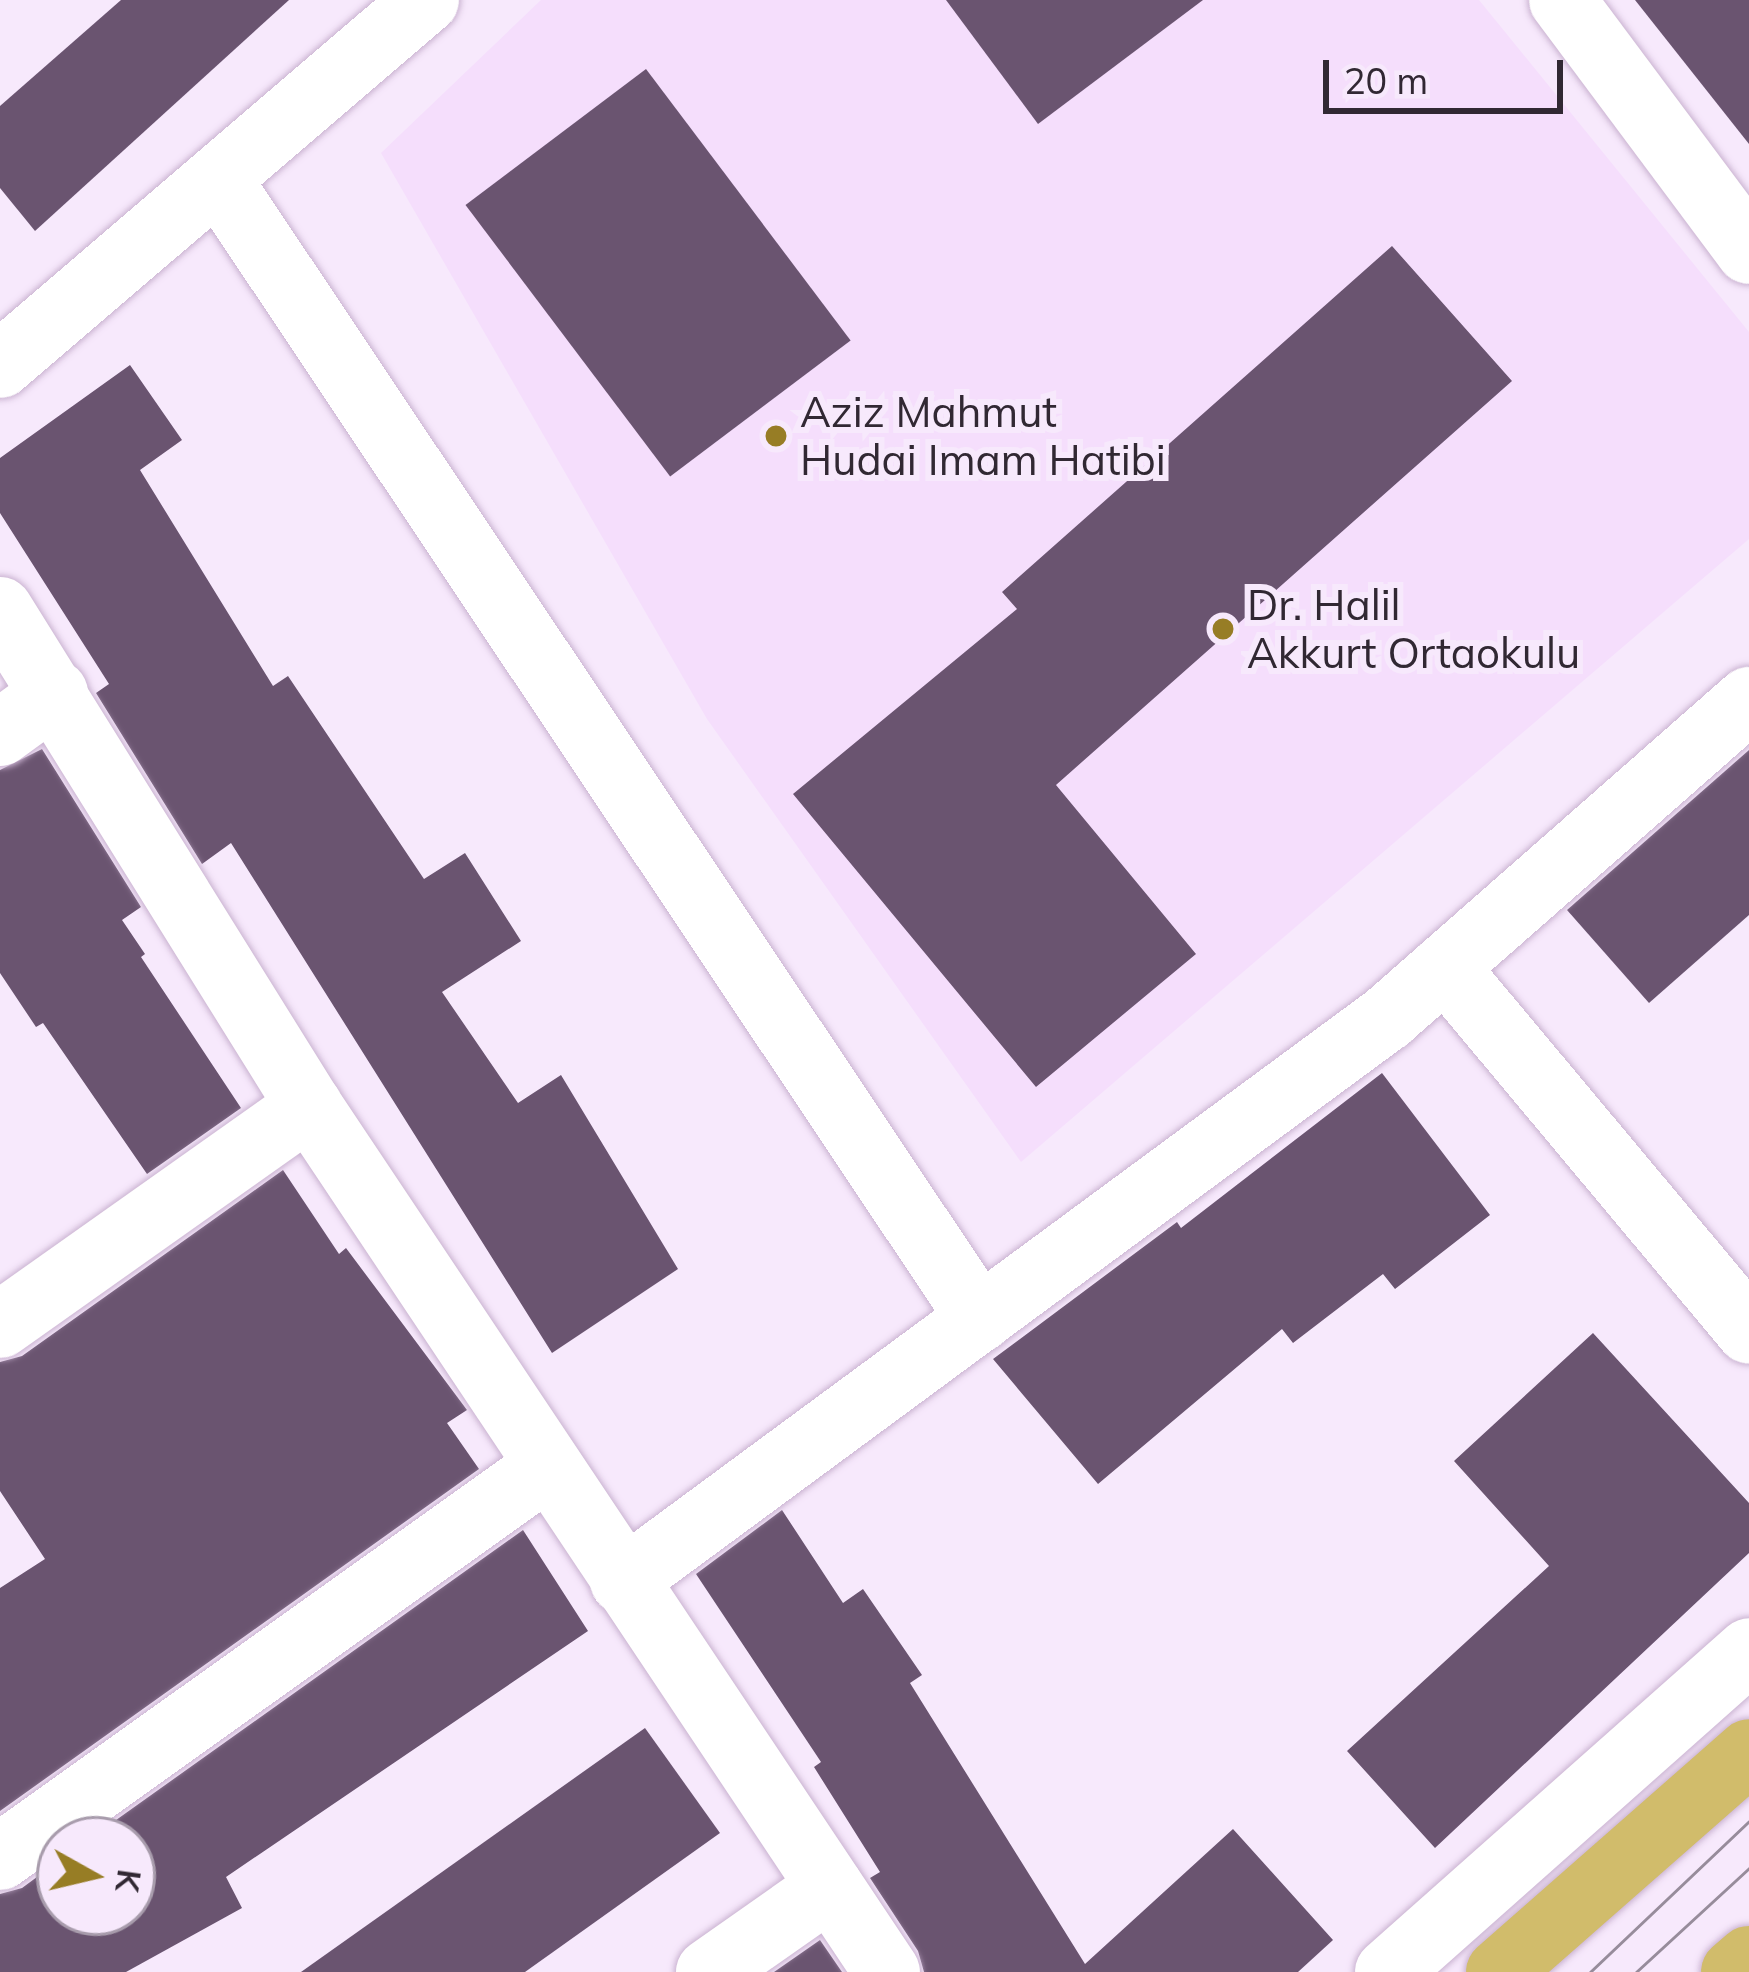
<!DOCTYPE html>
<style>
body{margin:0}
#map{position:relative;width:1749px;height:1972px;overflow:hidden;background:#f7e9fc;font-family:Mulish,sans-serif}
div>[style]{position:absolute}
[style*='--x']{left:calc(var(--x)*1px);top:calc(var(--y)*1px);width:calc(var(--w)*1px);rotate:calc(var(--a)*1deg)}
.built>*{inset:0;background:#f5defc}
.building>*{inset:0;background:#6a5470;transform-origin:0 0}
.roads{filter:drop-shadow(0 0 3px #cab3d1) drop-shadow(0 0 3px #cab3d1)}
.minor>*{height:66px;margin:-33px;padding:0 33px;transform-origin:33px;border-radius:33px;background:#fff}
.major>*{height:66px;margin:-33px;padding:0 33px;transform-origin:33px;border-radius:33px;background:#d1bc6b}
.tram>*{height:3px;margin:-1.5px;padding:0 1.5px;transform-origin:1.5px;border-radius:1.5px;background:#978c9b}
.dots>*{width:33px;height:33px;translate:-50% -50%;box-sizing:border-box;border:6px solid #f7e9fc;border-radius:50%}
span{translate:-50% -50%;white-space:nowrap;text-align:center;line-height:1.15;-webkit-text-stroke:12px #f7e9fc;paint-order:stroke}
.poi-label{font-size:42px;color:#312833}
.left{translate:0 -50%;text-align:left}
.north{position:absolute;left:36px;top:1816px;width:120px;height:120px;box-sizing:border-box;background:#f7e9fc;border:3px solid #a89cac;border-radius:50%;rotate:98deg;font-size:33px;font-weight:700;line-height:48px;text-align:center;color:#312833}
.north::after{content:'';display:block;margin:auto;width:42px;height:54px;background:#977d25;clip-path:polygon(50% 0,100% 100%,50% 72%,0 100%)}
.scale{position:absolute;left:1323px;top:60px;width:240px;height:54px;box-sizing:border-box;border:6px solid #312833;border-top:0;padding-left:15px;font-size:36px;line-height:42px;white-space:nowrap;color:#312833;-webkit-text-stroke:9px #f7e9fc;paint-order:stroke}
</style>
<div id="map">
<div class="built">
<i style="clip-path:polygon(541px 0,1479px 0,1749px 332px,1749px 539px,1021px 1162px,707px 719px,381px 153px)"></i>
</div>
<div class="building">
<i style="clip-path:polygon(121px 0,289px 0,35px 231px,0 188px,0 106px)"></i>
<i style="clip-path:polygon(946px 0,1203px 0,1038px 124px)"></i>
<i style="clip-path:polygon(1635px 0,1749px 0,1749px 144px)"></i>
<i style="left:646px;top:69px;width:340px;height:226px;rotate:53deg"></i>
<i style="clip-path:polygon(1392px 246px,1512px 381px,1056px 785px,1196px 954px,1036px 1087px,793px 794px,1017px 609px,1002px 592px)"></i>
<i style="clip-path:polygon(130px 365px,182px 440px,140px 470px,273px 686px,288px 676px,424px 879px,465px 853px,521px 941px,442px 992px,518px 1103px,561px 1075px,678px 1269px,552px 1353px,231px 843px,202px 864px,96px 693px,109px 684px,0 513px,0 458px)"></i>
<i style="clip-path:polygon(42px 749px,141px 907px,122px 920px,145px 954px,141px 957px,241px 1108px,147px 1174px,43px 1023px,36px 1027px,0 973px,0 770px)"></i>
<i style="clip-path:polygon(1749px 750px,1749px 915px,1649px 1003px,1567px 910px)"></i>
<i style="clip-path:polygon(1382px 1073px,1490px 1215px,1395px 1289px,1383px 1274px,1293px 1343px,1282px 1329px,1098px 1484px,993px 1359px,1177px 1222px,1181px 1228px)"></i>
<i style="clip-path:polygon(283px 1170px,339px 1254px,346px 1248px,467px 1410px,447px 1423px,479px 1469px,0 1811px,0 1588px,45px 1559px,0 1491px,0 1362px,22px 1356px)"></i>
<i style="clip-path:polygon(1593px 1333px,1749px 1503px,1749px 1553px,1435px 1848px,1347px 1751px,1549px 1566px,1454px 1461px)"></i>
<i style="clip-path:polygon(782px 1510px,843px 1603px,863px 1589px,922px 1675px,910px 1683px,1085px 1964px,1233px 1829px,1333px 1940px,1298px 1972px,924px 1972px,918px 1951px,870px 1878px,880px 1872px,814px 1767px,821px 1762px,696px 1574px)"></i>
<i style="clip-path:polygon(523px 1530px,588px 1631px,226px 1877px,242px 1908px,126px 1972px,0 1972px,0 1894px,22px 1888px,60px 1860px,60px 1912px,132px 1912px,132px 1840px,88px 1840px)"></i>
<i style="clip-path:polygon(645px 1728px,720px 1833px,525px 1972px,301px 1972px)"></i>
<i style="clip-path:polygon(820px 1940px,842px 1972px,774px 1972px)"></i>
</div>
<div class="roads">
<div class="minor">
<i style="--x:1562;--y:0;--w:313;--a:53.3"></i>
<i style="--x:218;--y:179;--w:1371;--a:56.24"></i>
<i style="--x:0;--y:365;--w:561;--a:-40.59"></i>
<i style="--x:0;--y:610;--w:584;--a:58.08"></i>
<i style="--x:309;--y:1106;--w:1041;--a:56.28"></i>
<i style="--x:0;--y:733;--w:68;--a:-36"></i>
<i style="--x:1445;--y:967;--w:474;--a:50.1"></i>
<i style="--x:0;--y:1325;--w:379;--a:-35.3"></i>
<i style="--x:623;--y:1581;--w:949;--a:-36.39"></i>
<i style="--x:1387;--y:1018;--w:482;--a:-41.3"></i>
<i style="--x:0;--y:1857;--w:673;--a:-35.51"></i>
<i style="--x:709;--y:1972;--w:148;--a:-35.1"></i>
<i style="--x:1388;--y:1972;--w:483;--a:-41.6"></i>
</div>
<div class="major">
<i style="--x:1499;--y:1972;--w:333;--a:-41.3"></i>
<i style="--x:1734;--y:1972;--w:20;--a:-41"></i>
</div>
</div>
<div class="tram">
<i style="--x:1590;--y:1972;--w:219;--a:-43.5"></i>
<i style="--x:1636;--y:1972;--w:154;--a:-42.6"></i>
</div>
<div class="dots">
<i style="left:776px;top:436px;background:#977d25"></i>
<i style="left:1223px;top:629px;background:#977d25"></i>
</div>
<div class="poi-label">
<span class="left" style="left:800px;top:436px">Aziz Mahmut<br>Hudai Imam Hatibi</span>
<span class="left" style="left:1247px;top:629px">Dr. Halil<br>Akkurt Ortaokulu</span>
</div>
<div class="north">K</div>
<div class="scale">20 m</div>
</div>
